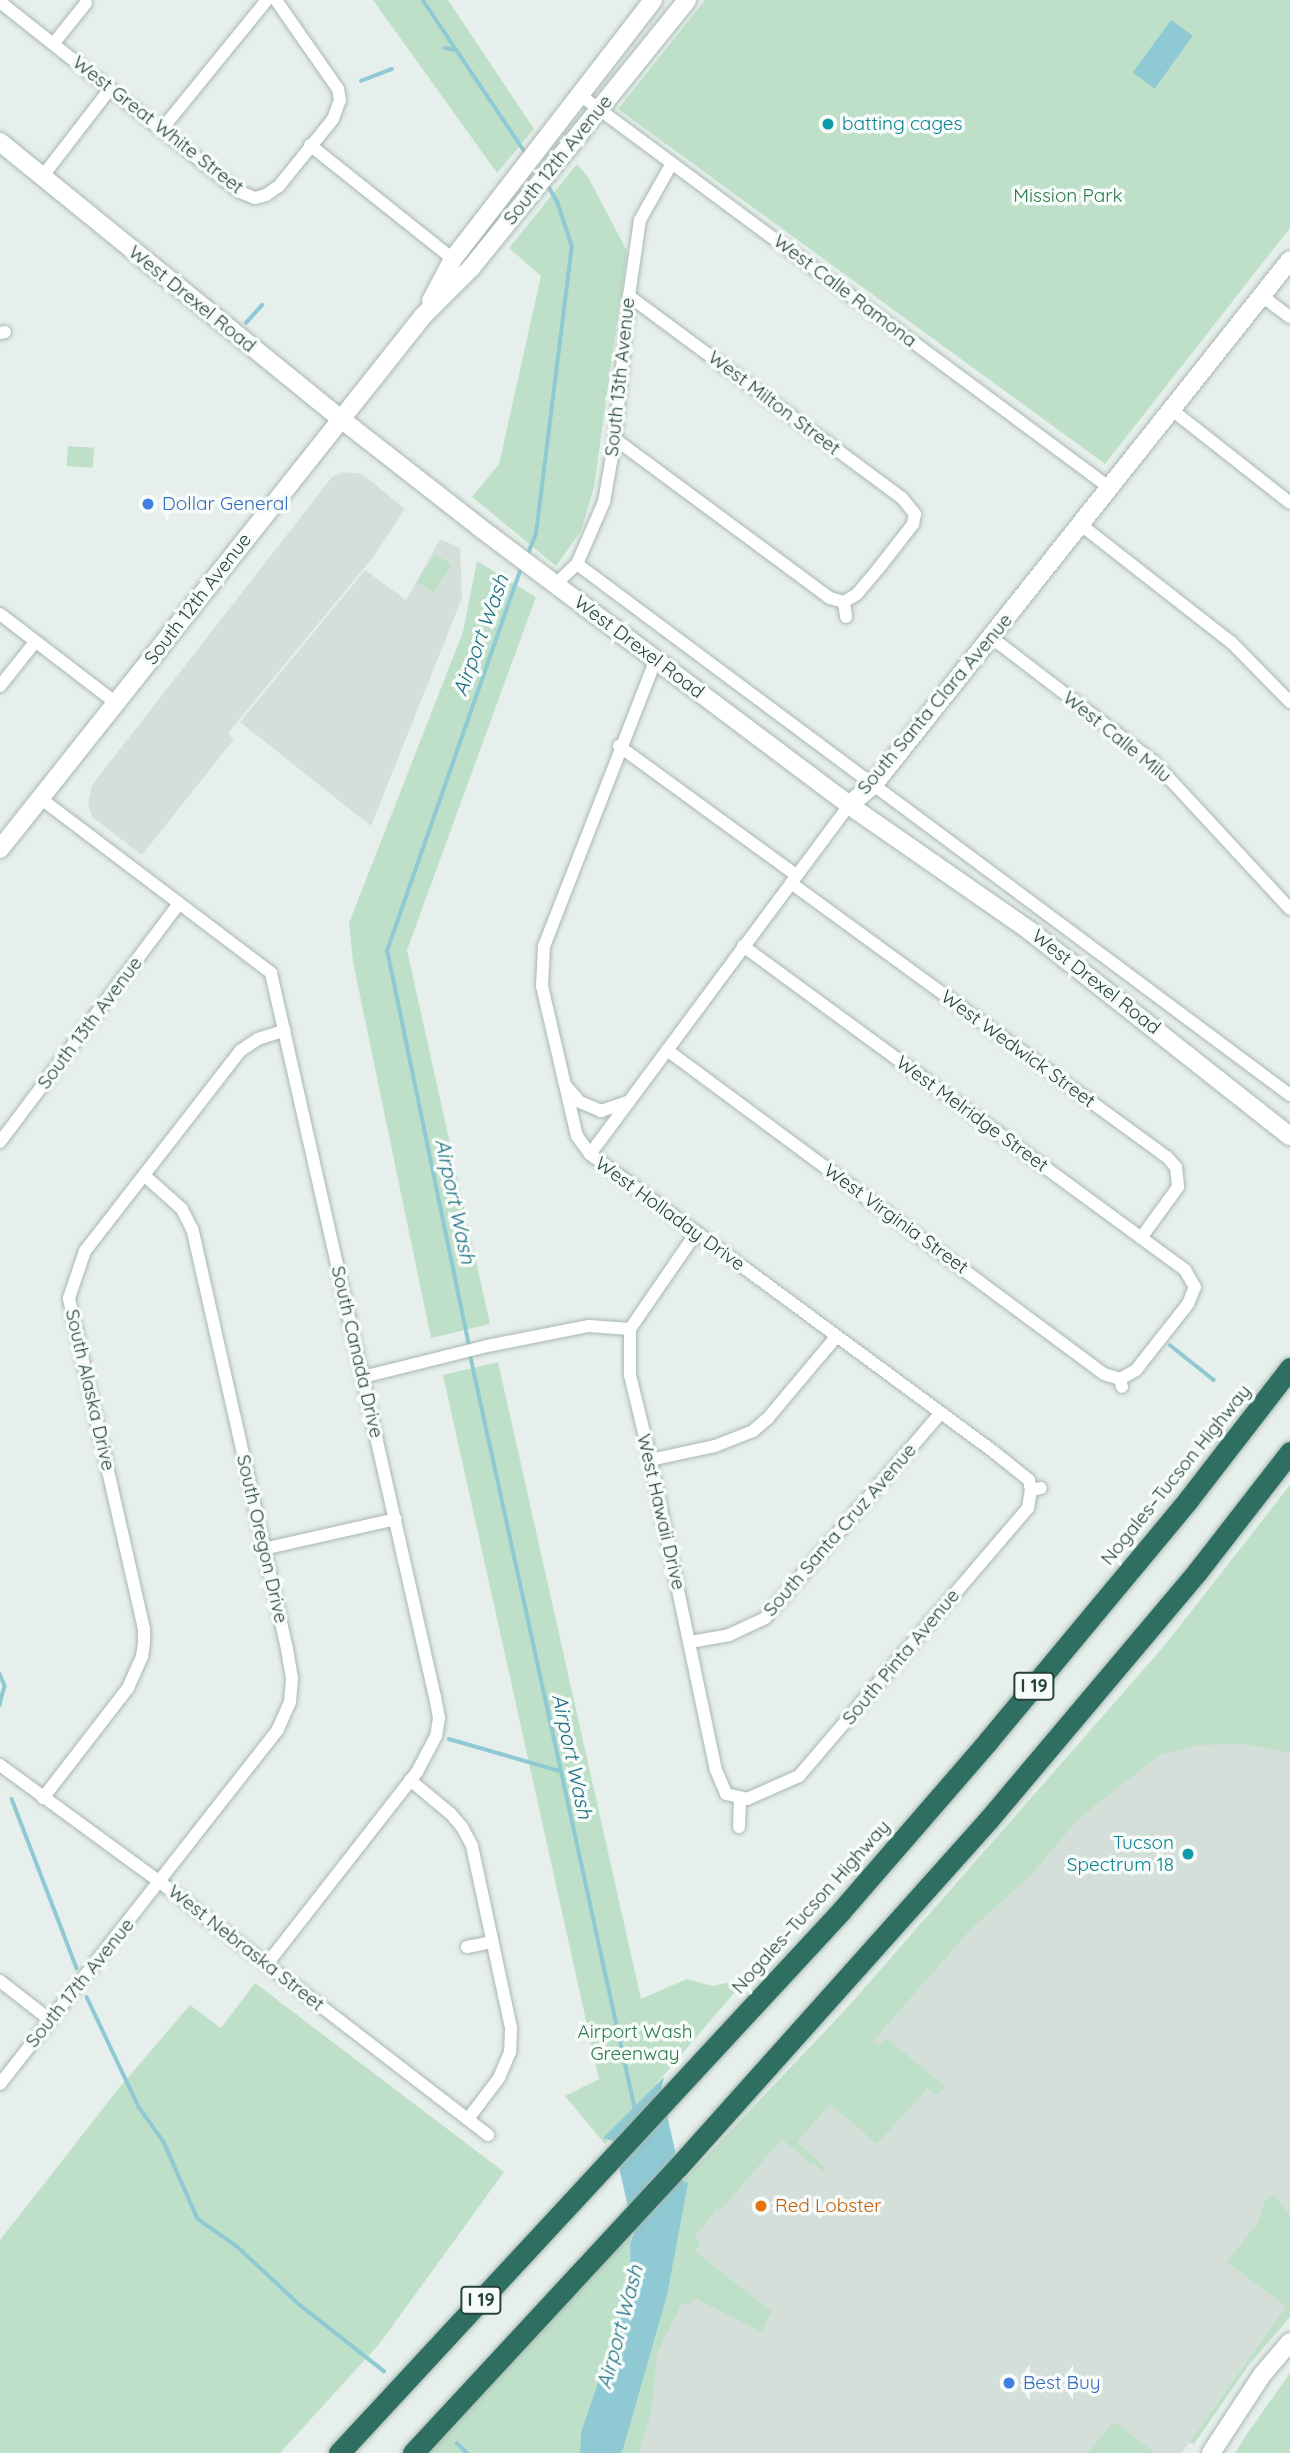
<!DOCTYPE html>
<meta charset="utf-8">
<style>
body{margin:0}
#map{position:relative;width:1290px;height:2453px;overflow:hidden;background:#e6efeb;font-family:Quicksand,sans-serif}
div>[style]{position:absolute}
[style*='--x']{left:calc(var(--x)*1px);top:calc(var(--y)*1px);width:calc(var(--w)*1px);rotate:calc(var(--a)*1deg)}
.built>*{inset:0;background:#d4dfda}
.green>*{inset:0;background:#bfe0c8;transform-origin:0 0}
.water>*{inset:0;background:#8ec9d4;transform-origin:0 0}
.stream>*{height:3.5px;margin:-1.75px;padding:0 1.75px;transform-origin:1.75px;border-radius:1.75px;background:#8ec9d4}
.roads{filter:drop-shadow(0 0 2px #a8b8b2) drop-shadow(0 0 2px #a8b8b2)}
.street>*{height:12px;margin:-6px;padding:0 6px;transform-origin:6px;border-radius:6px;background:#fff}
.secondary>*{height:18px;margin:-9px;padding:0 9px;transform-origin:9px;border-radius:9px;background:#fff}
.highway>*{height:21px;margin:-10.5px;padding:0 10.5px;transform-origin:10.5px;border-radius:10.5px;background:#2f6f62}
.dots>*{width:19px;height:19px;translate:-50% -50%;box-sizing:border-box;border:4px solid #f7fbf9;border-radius:50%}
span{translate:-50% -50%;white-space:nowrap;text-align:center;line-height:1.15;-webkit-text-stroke:7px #f7fbf9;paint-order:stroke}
.shield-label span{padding:2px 5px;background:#f7fbf9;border:2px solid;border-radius:5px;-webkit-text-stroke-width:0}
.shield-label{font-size:18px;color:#24423a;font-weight:700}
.culture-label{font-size:19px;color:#0d838f}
.left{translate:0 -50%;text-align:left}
.right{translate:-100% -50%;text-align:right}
.street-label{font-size:19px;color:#24423a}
.park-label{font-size:19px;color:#2d7a4b}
.shop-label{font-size:19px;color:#366cbe}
.food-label{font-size:19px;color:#c56008}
.water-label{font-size:21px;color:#1c6f80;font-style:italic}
</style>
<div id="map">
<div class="built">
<i style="clip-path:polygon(344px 472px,362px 474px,405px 509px,374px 556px,228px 733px,234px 739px,142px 855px,92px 817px,88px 803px,92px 785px,332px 477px)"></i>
<i style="clip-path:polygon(440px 539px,460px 548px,462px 598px,371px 826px,240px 722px,365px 570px,406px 600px)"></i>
<i style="clip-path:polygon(1236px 1681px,1290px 1729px,1290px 2300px,1182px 2453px,633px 2453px,684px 2231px,972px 1905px)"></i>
</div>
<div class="green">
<i style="clip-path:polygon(373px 0,448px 0,534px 129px,497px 173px)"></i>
<i style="clip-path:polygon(705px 0,1290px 0,1290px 228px,1105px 464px,618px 109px)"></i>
<i style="clip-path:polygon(577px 164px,588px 177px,627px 251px,594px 487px,581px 531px,556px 566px,472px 497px,499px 464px,541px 276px,509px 248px)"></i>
<i style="left:68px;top:446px;width:26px;height:20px;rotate:4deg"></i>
<i style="left:435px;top:554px;width:20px;height:33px;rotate:33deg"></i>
<i style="clip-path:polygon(477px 561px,536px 597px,407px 950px,490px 1324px,431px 1338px,353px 962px,349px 923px,463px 632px)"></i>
<i style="clip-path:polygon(498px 1362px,641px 1999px,687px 1979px,712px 1986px,746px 1979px,605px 2144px,565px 2096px,599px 2079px,443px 1375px)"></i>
<i style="clip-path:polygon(1290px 1485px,1290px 1753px,1245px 1744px,1199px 1745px,1159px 1755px,1077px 1820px,1031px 1875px,971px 1929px,873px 2041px,878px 2046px,886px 2038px,946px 2087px,937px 2095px,928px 2088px,877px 2144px,830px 2104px,797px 2142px,826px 2168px,824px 2172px,814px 2163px,812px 2165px,782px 2139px,720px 2211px,716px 2209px,694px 2238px,701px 2243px,695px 2251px,772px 2312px,761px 2332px,695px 2298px,690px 2306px,682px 2303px,657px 2353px,651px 2412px,640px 2450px,639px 2453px,620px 2453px,687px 2183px,682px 2182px,846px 2009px,1165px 1645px)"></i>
<i style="clip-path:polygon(255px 1983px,504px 2172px,380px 2343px,280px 2453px,0 2453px,0 2240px,119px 2088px,190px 2005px,221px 2028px)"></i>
<i style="clip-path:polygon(1275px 2195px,1290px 2215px,1290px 2317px,1248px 2366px,1194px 2444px,1189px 2443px,1286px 2306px,1227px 2262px,1259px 2221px,1265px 2201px)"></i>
<i style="clip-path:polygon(633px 2231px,630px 2244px,631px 2287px,581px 2432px,580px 2453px,427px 2453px)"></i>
<i style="clip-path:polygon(1290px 2373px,1290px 2453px,1235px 2453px,1245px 2437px)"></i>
<i style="clip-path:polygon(1113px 2423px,1120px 2426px,1155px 2453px,1087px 2453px)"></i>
</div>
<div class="water">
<i style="left:1171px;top:20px;width:27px;height:65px;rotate:36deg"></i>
<i style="clip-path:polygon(664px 2077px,661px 2089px,682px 2181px,688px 2183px,667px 2295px,623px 2449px,620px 2453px,580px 2453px,581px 2432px,631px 2287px,630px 2244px,634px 2233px,613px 2141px,603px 2138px)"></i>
</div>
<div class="stream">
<i style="--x:423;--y:0;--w:187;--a:56.1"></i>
<i style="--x:445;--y:48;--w:11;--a:10"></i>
<i style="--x:361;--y:81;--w:33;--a:-21"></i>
<i style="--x:246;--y:323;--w:24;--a:-48"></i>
<i style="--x:527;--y:556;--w:24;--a:-68"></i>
<i style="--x:536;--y:534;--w:289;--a:-82.9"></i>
<i style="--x:572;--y:247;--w:47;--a:-108.4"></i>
<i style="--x:557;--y:202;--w:20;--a:-120"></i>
<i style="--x:1170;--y:1345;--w:56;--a:38.5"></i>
<i style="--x:469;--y:1346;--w:403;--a:-101.7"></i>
<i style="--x:387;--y:951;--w:408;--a:-70.7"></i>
<i style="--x:470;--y:1353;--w:773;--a:77.67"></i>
<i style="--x:0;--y:1674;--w:13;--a:67"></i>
<i style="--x:5;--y:1686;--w:20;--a:105"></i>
<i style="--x:449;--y:1739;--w:116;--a:16.1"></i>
<i style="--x:12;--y:1799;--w:181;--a:69"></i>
<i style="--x:87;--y:1997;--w:122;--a:64.7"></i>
<i style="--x:139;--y:2107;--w:43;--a:54.5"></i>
<i style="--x:164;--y:2142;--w:84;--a:66.2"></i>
<i style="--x:198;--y:2219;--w:49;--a:35"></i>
<i style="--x:238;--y:2247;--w:85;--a:43.1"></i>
<i style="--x:300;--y:2305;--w:107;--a:38.2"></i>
<i style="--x:457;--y:2443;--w:14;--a:45"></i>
</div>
<div class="roads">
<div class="street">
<i style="--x:0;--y:2;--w:306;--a:38.4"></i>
<i style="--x:240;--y:192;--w:16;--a:22"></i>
<i style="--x:255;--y:198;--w:11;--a:-15"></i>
<i style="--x:266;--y:195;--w:16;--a:-35"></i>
<i style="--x:279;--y:186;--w:86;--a:-51.1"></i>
<i style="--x:333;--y:119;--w:20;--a:-70"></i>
<i style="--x:340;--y:100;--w:11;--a:-100"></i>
<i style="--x:338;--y:89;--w:108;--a:-124.9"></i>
<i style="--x:54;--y:43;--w:51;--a:-51.3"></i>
<i style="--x:580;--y:95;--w:660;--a:36.56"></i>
<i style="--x:162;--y:129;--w:166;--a:-50.9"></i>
<i style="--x:310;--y:145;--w:183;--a:38.6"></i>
<i style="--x:42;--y:177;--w:111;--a:-52.3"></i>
<i style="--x:629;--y:296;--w:340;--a:36.5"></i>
<i style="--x:902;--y:498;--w:21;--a:51"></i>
<i style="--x:1262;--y:296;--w:35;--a:37"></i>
<i style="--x:0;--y:333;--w:5;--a:-11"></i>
<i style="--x:1172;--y:410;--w:150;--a:38.2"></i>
<i style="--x:615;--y:439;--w:267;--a:36.5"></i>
<i style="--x:830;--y:598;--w:15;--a:16"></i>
<i style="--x:1081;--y:525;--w:190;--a:38"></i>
<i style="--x:1231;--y:642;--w:84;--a:45.5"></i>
<i style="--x:577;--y:564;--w:889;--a:36.68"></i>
<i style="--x:556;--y:584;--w:29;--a:-44"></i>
<i style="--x:577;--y:564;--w:68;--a:-66.5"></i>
<i style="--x:604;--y:502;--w:64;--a:-80.1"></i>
<i style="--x:615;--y:439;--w:144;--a:-84.4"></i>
<i style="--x:629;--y:296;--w:77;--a:-81.8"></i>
<i style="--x:640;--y:220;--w:65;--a:-60.7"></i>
<i style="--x:844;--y:602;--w:15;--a:-32"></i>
<i style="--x:857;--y:594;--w:39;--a:-50"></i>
<i style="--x:882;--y:564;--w:51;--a:-52.2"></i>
<i style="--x:913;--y:524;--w:10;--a:-79"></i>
<i style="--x:844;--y:602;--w:15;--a:82"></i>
<i style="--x:0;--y:614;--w:146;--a:37.5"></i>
<i style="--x:992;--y:638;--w:204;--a:37.4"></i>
<i style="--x:1154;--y:762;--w:200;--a:47.2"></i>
<i style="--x:656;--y:659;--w:308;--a:111.3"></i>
<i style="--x:544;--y:946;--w:40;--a:92.9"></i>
<i style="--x:542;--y:986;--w:154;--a:76.9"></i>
<i style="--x:577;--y:1136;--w:22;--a:54"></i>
<i style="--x:590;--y:1154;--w:502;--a:36.41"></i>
<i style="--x:994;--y:1452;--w:45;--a:38.7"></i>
<i style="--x:1029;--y:1480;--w:10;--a:79"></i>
<i style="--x:0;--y:686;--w:56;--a:-51.5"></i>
<i style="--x:619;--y:746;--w:219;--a:36.1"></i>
<i style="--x:40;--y:798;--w:290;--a:37.1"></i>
<i style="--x:271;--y:973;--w:742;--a:77.24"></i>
<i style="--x:435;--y:1697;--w:21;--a:79"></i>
<i style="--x:439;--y:1718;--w:18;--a:99"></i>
<i style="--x:436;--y:1736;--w:41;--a:117.8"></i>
<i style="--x:417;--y:1772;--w:244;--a:128"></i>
<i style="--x:791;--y:883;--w:465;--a:36.1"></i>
<i style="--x:1167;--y:1157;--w:13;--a:48"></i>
<i style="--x:1176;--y:1167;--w:20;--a:84"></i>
<i style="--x:1178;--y:1187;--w:63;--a:126"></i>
<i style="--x:743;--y:946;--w:548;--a:36.24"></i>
<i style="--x:1185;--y:1270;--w:20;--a:60"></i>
<i style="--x:667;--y:1050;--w:544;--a:36.55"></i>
<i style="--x:1104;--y:1374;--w:17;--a:17"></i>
<i style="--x:1120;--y:1379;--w:8;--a:76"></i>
<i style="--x:566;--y:1086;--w:21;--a:49"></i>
<i style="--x:580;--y:1102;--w:23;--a:23"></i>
<i style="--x:601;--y:1111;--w:28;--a:-19"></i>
<i style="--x:0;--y:1142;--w:298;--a:-53.1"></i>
<i style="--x:590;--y:1154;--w:435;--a:-53.4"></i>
<i style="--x:696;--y:1233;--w:116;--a:124.5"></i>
<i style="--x:630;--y:1329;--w:46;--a:90"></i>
<i style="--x:630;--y:1375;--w:89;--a:76.4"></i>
<i style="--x:651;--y:1462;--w:315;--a:78.1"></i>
<i style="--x:716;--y:1770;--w:26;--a:67"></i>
<i style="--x:726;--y:1794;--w:22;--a:13"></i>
<i style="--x:747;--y:1799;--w:57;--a:-23.9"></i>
<i style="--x:799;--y:1776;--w:353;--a:-49.5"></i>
<i style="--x:1028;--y:1508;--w:18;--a:-81"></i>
<i style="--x:1031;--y:1490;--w:10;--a:-11"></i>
<i style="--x:363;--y:1377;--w:128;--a:-14"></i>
<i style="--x:487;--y:1346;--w:104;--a:-11.1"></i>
<i style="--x:589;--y:1326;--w:41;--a:4.2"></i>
<i style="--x:1120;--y:1379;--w:18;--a:-29"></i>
<i style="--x:1136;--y:1370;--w:84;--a:-51.8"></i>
<i style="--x:1188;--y:1304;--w:18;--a:-68"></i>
<i style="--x:650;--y:1460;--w:66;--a:-12.2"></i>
<i style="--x:715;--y:1446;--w:41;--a:-21.5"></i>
<i style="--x:753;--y:1431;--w:20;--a:-41"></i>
<i style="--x:768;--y:1418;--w:106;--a:-50"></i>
<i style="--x:263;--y:1549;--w:136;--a:-12.7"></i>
<i style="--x:690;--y:1642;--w:40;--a:-10"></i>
<i style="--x:729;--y:1635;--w:40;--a:-25"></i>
<i style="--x:765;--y:1618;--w:269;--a:-49.4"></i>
<i style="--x:0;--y:1765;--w:200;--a:36.2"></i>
<i style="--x:161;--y:1883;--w:413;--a:37.6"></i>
<i style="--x:410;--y:1780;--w:53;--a:39.7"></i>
<i style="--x:451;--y:1814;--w:17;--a:50"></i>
<i style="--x:462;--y:1827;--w:21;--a:62"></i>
<i style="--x:472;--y:1846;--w:186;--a:77.9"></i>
<i style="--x:511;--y:2028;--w:24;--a:92"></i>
<i style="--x:510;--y:2052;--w:28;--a:113"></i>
<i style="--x:499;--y:2078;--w:51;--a:127.1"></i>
<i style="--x:43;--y:1798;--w:139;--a:-52.3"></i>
<i style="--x:128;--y:1688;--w:34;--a:-66"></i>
<i style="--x:142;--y:1657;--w:15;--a:-82"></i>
<i style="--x:144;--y:1642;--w:13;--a:-90"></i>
<i style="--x:144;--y:1629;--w:339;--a:-102.8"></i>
<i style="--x:69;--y:1298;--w:50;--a:-71.2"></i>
<i style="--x:85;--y:1251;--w:253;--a:-52.2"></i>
<i style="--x:240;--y:1051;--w:22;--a:-34"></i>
<i style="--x:258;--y:1039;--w:28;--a:-18"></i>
<i style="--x:739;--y:1827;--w:28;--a:-88"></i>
<i style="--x:467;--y:1947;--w:25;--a:-11"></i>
<i style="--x:0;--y:1981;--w:63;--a:38"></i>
<i style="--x:0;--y:2084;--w:451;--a:-51.9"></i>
<i style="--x:278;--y:1729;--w:30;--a:-66"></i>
<i style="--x:290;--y:1702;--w:24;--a:-85"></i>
<i style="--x:292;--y:1678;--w:29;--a:-100"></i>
<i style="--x:287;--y:1649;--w:431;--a:-102.7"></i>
<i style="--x:192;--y:1229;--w:22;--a:-117"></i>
<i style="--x:182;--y:1209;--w:50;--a:-138.3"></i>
</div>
<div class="secondary">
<i style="--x:0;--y:142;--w:439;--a:39.1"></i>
<i style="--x:341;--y:419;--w:175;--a:38"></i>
<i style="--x:479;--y:527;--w:463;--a:36.9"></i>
<i style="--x:849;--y:805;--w:221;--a:34.8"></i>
<i style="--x:1030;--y:931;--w:331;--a:38.3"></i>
<i style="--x:431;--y:301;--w:47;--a:-62.4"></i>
<i style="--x:453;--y:259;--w:327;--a:-52.3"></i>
<i style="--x:849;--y:805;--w:33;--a:-40"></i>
<i style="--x:874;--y:784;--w:669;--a:-51.55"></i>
<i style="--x:0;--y:849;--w:680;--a:-51.56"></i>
<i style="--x:423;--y:316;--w:68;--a:-45"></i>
<i style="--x:471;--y:268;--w:344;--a:-51.1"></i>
<i style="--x:1211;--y:2453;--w:93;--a:-56.8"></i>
<i style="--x:1262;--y:2375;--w:43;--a:-49.7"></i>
</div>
<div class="highway">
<i style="--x:339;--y:2453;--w:739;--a:-47.19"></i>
<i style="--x:841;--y:1911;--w:225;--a:-49.1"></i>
<i style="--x:988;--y:1741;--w:313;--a:-50.3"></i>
<i style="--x:1188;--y:1500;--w:167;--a:-52.3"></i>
<i style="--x:413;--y:2453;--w:390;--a:-47.2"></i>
<i style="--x:678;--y:2167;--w:467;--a:-48.2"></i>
<i style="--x:989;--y:1819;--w:323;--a:-49.9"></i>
<i style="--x:1197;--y:1572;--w:152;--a:-52.2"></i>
</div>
</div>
<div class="dots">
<i style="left:828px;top:124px;background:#0f9aa8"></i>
<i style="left:148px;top:504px;background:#3f7fe0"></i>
<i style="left:1188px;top:1854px;background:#0f9aa8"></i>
<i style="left:761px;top:2206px;background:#e8710a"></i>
<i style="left:1009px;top:2383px;background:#3f7fe0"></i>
</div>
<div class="shield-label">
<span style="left:1034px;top:1686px">I 19</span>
<span style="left:481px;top:2300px">I 19</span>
</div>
<div class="culture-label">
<span class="left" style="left:842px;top:124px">batting cages</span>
<span class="right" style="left:1174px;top:1854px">Tucson<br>Spectrum 18</span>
</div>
<div class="street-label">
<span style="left:158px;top:125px;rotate:38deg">West Great White Street</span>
<span style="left:558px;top:160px;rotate:-51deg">South 12th Avenue</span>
<span style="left:845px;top:291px;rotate:37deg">West Calle Ramona</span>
<span style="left:192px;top:299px;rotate:39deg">West Drexel Road</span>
<span style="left:620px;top:377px;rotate:-84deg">South 13th Avenue</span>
<span style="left:774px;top:403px;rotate:37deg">West Milton Street</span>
<span style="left:198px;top:599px;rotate:-52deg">South 12th Avenue</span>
<span style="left:639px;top:647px;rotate:37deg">West Drexel Road</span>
<span style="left:935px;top:704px;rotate:-50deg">South Santa Clara Avenue</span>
<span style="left:1117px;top:737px;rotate:39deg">West Calle Milu</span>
<span style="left:1096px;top:982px;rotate:38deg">West Drexel Road</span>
<span style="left:90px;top:1023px;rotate:-53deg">South 13th Avenue</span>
<span style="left:1018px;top:1049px;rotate:36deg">West Wedwick Street</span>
<span style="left:972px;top:1114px;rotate:36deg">West Melridge Street</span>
<span style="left:670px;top:1214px;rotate:36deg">West Holladay Drive</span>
<span style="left:896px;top:1219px;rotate:36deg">West Virginia Street</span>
<span style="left:357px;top:1352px;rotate:77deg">South Canada Drive</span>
<span style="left:90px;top:1390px;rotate:77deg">South Alaska Drive</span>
<span style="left:1176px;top:1475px;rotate:-51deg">Nogales–Tucson Highway</span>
<span style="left:661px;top:1512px;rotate:77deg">West Hawaii Drive</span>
<span style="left:840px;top:1530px;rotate:-49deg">South Santa Cruz Avenue</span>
<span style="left:262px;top:1539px;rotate:77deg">South Oregon Drive</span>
<span style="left:901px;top:1657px;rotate:-50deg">South Pinta Avenue</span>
<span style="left:811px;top:1907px;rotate:-48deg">Nogales–Tucson Highway</span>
<span style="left:246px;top:1948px;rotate:38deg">West Nebraska Street</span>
<span style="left:80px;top:1983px;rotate:-51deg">South 17th Avenue</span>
</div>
<div class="park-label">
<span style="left:1068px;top:196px">Mission Park</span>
<span style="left:635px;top:2043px">Airport Wash<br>Greenway</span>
</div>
<div class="shop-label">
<span class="left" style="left:162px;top:504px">Dollar General</span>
<span class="left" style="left:1023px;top:2383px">Best Buy</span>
</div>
<div class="food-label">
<span class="left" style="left:775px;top:2206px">Red Lobster</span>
</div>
<div class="water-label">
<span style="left:480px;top:635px;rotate:-70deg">Airport Wash</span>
<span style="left:456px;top:1201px;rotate:78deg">Airport Wash</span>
<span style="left:573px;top:1756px;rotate:78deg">Airport Wash</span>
<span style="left:619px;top:2327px;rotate:-75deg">Airport Wash</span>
</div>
</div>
